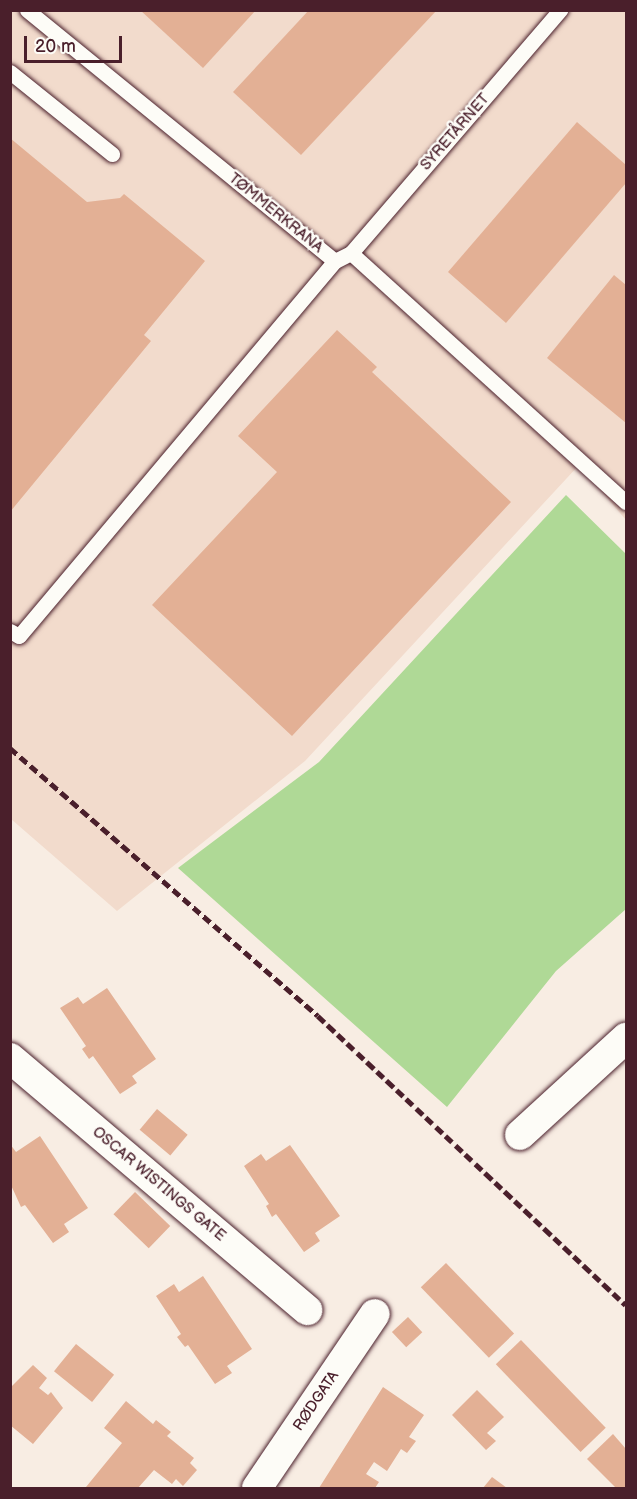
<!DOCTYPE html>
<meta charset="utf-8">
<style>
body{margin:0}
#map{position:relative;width:637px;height:1499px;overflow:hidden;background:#f8ede3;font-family:"Balsamiq Sans",sans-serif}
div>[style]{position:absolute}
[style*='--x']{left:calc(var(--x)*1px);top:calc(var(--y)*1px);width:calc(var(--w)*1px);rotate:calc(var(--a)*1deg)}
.built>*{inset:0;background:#f2dbcc}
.green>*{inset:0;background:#afd996}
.building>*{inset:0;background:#e3b095;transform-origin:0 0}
.roads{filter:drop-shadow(0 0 2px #4a1f2b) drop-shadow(0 0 2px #4a1f2b)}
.service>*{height:15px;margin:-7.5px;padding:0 7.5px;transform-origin:7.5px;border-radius:7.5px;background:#fdfcf7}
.minor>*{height:30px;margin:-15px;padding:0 15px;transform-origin:15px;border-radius:15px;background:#fdfcf7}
.rail>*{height:4.5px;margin-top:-2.25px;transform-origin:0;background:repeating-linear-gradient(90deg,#4a1f2b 0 9px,transparent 0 13.5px)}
span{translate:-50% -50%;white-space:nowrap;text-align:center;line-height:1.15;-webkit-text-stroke:5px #fdfcf7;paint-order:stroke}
.street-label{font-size:15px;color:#4a1f2b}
.frame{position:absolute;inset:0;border:12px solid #4a1f2b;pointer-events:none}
.scale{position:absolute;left:24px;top:36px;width:98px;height:27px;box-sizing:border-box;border:3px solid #4a1f2b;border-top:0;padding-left:8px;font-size:18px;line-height:21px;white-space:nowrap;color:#4a1f2b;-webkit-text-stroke:4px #fdfcf7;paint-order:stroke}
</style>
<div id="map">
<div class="built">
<i style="clip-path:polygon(11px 11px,626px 11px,626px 520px,579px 465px,305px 761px,117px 911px,11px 819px)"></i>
</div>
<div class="green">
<i style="clip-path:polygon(566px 495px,626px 554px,626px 909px,556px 971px,447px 1107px,178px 868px,319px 762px)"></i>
</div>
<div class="building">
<i style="clip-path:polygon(140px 10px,256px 10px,203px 68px)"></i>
<i style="clip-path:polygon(309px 10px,437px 10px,301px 155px,233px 92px)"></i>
<i style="clip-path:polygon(577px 122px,626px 165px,626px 183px,506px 323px,448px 272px)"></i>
<i style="clip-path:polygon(10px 138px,87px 202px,120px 198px,124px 194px,205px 261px,144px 335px,151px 341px,10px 512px)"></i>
<i style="clip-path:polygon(614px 275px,626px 285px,626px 423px,547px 358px)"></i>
<i style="clip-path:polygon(337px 330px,377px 367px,372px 372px,511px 502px,292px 736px,152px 605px,277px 472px,238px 436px)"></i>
<i style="clip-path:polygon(107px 988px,156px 1059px,132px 1076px,137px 1083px,120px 1094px,93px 1056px,89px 1059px,82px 1049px,86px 1046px,60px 1008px,78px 997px,83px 1004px)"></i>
<i style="left:157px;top:1109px;width:40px;height:27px;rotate:40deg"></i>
<i style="clip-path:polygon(40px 1136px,88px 1208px,64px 1224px,69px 1232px,53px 1243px,25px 1205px,21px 1207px,10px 1183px,10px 1144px,16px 1152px)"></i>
<i style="clip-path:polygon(290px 1145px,340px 1216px,315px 1233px,320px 1241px,304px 1252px,276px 1214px,272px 1217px,266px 1206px,269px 1204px,244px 1166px,261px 1154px,266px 1161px)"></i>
<i style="left:135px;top:1192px;width:49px;height:31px;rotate:44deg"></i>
<i style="left:446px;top:1263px;width:98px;height:35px;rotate:46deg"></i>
<i style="clip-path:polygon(203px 1276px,252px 1349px,227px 1366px,232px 1373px,215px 1384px,188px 1345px,185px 1347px,177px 1337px,181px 1334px,156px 1296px,174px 1284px,179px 1292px)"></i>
<i style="left:408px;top:1317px;width:21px;height:22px;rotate:47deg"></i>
<i style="left:521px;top:1340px;width:122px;height:35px;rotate:46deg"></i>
<i style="left:76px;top:1344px;width:49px;height:35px;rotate:39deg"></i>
<i style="clip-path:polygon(33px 1365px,47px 1378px,39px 1388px,48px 1395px,51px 1392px,63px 1408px,33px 1444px,10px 1425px,10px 1388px)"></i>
<i style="clip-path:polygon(383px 1387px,424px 1415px,409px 1437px,416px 1441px,407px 1453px,401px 1449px,387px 1471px,374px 1462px,366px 1474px,379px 1482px,375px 1488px,319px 1488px)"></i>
<i style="clip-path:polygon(477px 1390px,504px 1417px,487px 1433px,496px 1441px,486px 1450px,452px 1415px)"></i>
<i style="clip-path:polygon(126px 1401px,153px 1424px,156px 1420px,171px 1432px,167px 1436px,194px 1458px,190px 1463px,197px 1470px,183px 1486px,176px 1479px,172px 1484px,154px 1470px,138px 1488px,86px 1487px,122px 1443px,104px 1428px)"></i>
<i style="clip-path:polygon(613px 1434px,626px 1449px,626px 1488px,616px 1488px,587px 1459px)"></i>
<i style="clip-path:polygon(492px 1477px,507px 1488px,483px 1488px)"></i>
</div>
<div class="roads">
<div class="service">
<i style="--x:27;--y:10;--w:397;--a:39.2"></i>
<i style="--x:335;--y:261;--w:18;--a:-27"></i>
<i style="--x:351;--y:253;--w:321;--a:-49.3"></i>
<i style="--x:10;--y:72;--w:131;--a:38.8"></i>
<i style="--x:351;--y:253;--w:371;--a:42.2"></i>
<i style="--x:10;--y:631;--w:10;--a:29"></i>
<i style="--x:19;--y:636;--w:490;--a:-49.9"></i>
</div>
<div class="minor">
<i style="--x:10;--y:1058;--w:390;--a:40.3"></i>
<i style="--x:520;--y:1135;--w:144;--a:-42.5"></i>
<i style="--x:257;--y:1488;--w:210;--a:-55.9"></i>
</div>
</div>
<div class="rail">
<i style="--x:10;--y:748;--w:408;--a:41"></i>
<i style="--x:318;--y:1016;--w:422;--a:43.2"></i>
</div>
<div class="street-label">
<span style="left:455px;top:132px;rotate:-49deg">SYRETÅRNET</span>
<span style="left:276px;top:213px;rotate:39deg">TØMMERKRANA</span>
<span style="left:159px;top:1184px;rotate:40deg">OSCAR WISTINGS GATE</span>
<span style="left:316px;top:1401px;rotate:-56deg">RØDGATA</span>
</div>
<div class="frame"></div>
<div class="scale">20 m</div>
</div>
